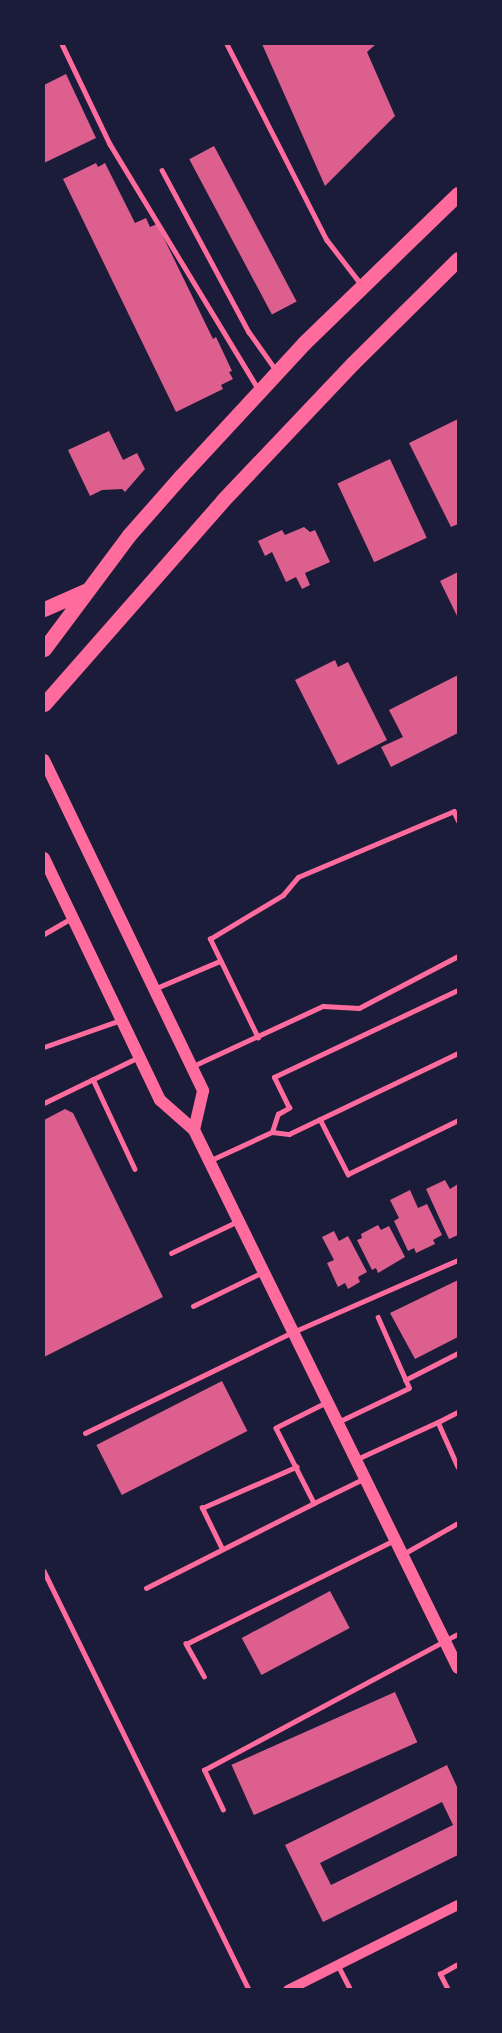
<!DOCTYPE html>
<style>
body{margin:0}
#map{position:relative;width:502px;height:2033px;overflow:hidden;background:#1b1b3a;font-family:"Sofia Sans Condensed",sans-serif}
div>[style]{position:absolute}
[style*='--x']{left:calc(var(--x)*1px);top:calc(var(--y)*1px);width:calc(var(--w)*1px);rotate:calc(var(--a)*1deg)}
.building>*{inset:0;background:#dd5f8e;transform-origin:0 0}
.service>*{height:4.5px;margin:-2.25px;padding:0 2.25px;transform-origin:2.25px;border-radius:2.25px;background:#ff6b9d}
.tertiary>*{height:10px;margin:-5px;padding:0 5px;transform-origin:5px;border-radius:5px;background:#ff6b9d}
.secondary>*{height:12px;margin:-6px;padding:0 6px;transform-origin:6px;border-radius:6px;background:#ff6b9d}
.primary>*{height:15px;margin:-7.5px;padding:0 7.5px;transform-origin:7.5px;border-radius:7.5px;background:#ff6b9d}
span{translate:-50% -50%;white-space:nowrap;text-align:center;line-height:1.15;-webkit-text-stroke:5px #1b1b3a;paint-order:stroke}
.frame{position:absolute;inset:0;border:45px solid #1b1b3a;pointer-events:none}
</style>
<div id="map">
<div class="building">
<i style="clip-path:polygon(262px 44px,376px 44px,367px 52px,395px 116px,325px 186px)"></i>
<i style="clip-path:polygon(66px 74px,96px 138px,44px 163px,44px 85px)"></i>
<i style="left:214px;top:146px;width:176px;height:28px;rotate:62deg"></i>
<i style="clip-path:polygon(96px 163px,98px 167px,105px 163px,135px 223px,146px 218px,150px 227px,157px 224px,213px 339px,216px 337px,232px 371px,229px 372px,233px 379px,221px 385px,223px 389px,176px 412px,63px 179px)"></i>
<i style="clip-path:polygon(458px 419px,458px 524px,451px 527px,409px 443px)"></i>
<i style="clip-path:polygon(109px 431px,123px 460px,137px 453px,145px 469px,125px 492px,122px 489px,102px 490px,90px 496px,68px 450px)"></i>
<i style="left:390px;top:459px;width:87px;height:58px;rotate:65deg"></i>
<i style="clip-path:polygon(304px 527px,310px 532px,315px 530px,330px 562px,305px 573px,310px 585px,302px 589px,296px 577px,286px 582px,272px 552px,265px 556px,258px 541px,282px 530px,285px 535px)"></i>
<i style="clip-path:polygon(458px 572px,458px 618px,440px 581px)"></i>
<i style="clip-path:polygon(335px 660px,338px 667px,348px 662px,387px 740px,338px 765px,295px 680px)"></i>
<i style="clip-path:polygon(458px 675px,458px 733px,391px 767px,381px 747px,403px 737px,389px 710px)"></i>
<i style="clip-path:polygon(65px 1109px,73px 1113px,163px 1297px,44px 1357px,44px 1120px)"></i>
<i style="clip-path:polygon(445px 1180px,450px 1189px,458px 1184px,458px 1235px,449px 1239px,426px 1189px)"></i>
<i style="clip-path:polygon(410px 1190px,418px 1208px,427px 1204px,442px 1235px,433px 1240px,435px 1244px,416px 1253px,414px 1248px,408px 1251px,394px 1221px,399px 1218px,390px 1200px)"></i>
<i style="clip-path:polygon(378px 1225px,381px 1230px,389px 1226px,405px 1257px,378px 1273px,376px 1268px,372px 1270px,357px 1240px,362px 1238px,361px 1234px)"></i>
<i style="clip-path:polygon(334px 1231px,339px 1241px,348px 1236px,367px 1272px,358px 1277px,360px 1282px,348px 1289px,345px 1283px,338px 1287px,327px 1263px,334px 1260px,322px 1237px)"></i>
<i style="clip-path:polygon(458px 1280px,458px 1337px,415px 1359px,390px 1313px)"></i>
<i style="left:222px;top:1381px;width:56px;height:141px;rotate:63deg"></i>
<i style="left:330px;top:1591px;width:42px;height:100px;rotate:62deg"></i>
<i style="left:395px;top:1692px;width:55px;height:179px;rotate:66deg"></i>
<i style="clip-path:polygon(evenodd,447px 1765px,458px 1789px,458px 1855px,323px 1922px,285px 1845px,447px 1765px,442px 1802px,453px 1825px,331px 1885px,320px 1863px,442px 1802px)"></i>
</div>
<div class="service">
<i style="--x:62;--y:44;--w:111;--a:64.4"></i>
<i style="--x:110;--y:144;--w:285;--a:58.8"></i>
<i style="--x:227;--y:44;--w:220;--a:63"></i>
<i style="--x:327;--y:240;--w:56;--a:52.3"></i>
<i style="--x:162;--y:170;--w:184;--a:61.8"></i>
<i style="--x:249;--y:332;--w:47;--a:54.6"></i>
<i style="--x:44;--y:934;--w:32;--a:-30"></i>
<i style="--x:154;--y:989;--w:72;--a:-23"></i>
<i style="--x:258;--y:1038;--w:110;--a:-115.9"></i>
<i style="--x:210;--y:939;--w:85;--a:-31.1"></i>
<i style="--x:283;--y:895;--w:23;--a:-50"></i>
<i style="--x:298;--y:877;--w:169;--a:-22.9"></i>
<i style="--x:454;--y:811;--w:10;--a:66"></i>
<i style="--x:44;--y:1047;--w:82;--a:-19.3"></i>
<i style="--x:193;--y:1066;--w:143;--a:-24.8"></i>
<i style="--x:323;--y:1006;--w:36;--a:3"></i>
<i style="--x:359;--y:1008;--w:112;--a:-27.7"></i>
<i style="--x:93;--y:1079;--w:99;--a:65"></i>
<i style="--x:44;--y:1103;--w:106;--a:-25.8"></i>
<i style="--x:320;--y:1119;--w:62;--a:63"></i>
<i style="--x:348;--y:1174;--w:123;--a:-26.1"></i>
<i style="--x:272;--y:1132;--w:19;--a:-72"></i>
<i style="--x:278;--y:1114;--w:13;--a:-29"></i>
<i style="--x:289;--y:1108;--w:34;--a:-116"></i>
<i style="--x:274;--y:1077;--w:204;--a:-25.3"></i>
<i style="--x:211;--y:1160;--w:67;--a:-24.7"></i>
<i style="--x:272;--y:1132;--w:17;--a:7"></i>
<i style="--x:289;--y:1134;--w:187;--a:-25.6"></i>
<i style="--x:171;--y:1253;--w:74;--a:-25.5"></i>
<i style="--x:193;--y:1306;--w:78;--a:-25.9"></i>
<i style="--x:405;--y:1380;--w:59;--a:-27"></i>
<i style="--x:328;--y:1402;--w:58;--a:153.4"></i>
<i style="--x:276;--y:1428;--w:84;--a:63.1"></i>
<i style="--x:314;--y:1503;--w:57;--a:-26.1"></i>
<i style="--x:340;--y:1421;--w:76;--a:-25.6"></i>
<i style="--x:409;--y:1388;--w:77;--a:-113.9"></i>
<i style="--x:438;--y:1422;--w:22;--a:-27"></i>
<i style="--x:85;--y:1433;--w:231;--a:-25.9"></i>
<i style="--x:293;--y:1332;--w:180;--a:-23.6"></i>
<i style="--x:357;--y:1459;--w:89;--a:-24.6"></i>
<i style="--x:438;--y:1422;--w:49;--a:66"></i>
<i style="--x:222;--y:1549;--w:46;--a:-116"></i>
<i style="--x:202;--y:1508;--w:103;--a:-23.6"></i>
<i style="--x:405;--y:1553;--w:61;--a:-29.5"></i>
<i style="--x:44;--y:1571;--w:466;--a:63.9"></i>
<i style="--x:146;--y:1588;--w:188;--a:-26.8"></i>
<i style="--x:204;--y:1677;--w:38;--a:-119"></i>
<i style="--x:186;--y:1644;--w:233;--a:-26.5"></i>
<i style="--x:223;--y:1810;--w:44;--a:-115.4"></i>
<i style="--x:204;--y:1770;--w:288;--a:-28.2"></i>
<i style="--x:338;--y:1965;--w:28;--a:63"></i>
<i style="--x:448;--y:1990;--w:18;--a:-117"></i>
<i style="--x:440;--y:1974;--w:21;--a:-29"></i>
</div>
<div class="tertiary">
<i style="--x:288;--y:1990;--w:190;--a:-26.6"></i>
</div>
<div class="secondary">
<i style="--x:44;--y:760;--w:367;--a:64.3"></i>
<i style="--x:203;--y:1091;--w:40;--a:103"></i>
<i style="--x:44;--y:858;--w:268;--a:64.4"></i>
<i style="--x:160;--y:1100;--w:45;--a:41.4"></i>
<i style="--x:194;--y:1130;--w:599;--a:63.86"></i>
</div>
<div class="primary">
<i style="--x:44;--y:609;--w:45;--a:-23.7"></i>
<i style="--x:44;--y:649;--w:142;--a:-53.3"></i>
<i style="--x:129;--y:535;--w:79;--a:-48.6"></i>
<i style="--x:181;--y:476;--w:181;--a:-47.2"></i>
<i style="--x:304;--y:343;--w:214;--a:-44.1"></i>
<i style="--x:44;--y:704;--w:271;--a:-48.7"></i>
<i style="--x:223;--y:500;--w:189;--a:-46.5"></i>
<i style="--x:353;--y:363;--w:148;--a:-44.7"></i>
</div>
<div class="frame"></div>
</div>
